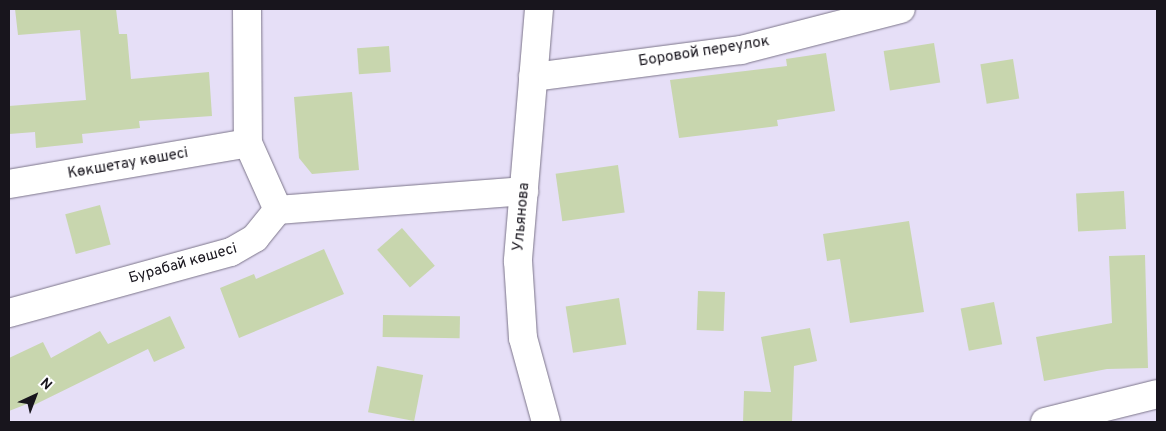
<!DOCTYPE html>
<meta charset="utf-8">
<style>
body{margin:0}
#map{position:relative;width:1166px;height:431px;overflow:hidden;background:#e6dff7;font-family:Overpass,sans-serif}
div>[style]{position:absolute}
[style*='--x']{left:calc(var(--x)*1px);top:calc(var(--y)*1px);width:calc(var(--w)*1px);rotate:calc(var(--a)*1deg)}
.building>*{inset:0;background:#c8d6ae;transform-origin:0 0}
.roads{filter:drop-shadow(0 0 1px #7c758a) drop-shadow(0 0 1px #7c758a)}
.street>*{height:28px;margin:-14px;padding:0 14px;transform-origin:14px;border-radius:14px;background:#fff}
span{translate:-50% -50%;white-space:nowrap;text-align:center;line-height:1.15;-webkit-text-stroke:4px #fff;paint-order:stroke}
.street-label{font-size:15px;color:#18151d}
.frame{position:absolute;inset:0;border:10px solid #18151d;pointer-events:none}
.north{position:absolute;left:10px;top:371px;width:50px;height:50px;-webkit-text-stroke:4px #fff;paint-order:stroke;rotate:43deg;font-size:14px;font-weight:700;line-height:20px;text-align:center;color:#18151d}
.north::after{content:'';display:block;margin:auto;width:18px;height:22px;background:#18151d;clip-path:polygon(50% 0,100% 100%,50% 72%,0 100%)}
</style>
<div id="map">
<div class="building">
<i style="clip-path:polygon(15px 9px,116px 9px,119px 34px,127px 34px,131px 79px,209px 72px,212px 116px,139px 121px,140px 128px,82px 134px,83px 143px,36px 148px,35px 132px,9px 134px,9px 106px,86px 100px,80px 30px,18px 35px)"></i>
<i style="left:934px;top:43px;width:40px;height:51px;rotate:81deg"></i>
<i style="left:389px;top:46px;width:26px;height:32px;rotate:86deg"></i>
<i style="clip-path:polygon(826px 53px,835px 111px,777px 120px,778px 126px,679px 138px,670px 80px,787px 66px,786px 59px)"></i>
<i style="left:1013px;top:59px;width:40px;height:33px;rotate:81deg"></i>
<i style="clip-path:polygon(352px 92px,359px 170px,312px 174px,299px 158px,294px 97px)"></i>
<i style="left:618px;top:165px;width:48px;height:63px;rotate:82deg"></i>
<i style="left:1124px;top:191px;width:38px;height:48px;rotate:87deg"></i>
<i style="left:100px;top:205px;width:41px;height:36px;rotate:75deg"></i>
<i style="clip-path:polygon(909px 221px,924px 312px,850px 323px,840px 259px,827px 261px,823px 234px)"></i>
<i style="left:402px;top:228px;width:50px;height:33px;rotate:49deg"></i>
<i style="clip-path:polygon(324px 249px,344px 294px,239px 338px,220px 288px,254px 274px,256px 279px)"></i>
<i style="clip-path:polygon(1145px 255px,1148px 368px,1107px 369px,1044px 381px,1036px 337px,1112px 323px,1109px 256px)"></i>
<i style="left:698px;top:291px;width:27px;height:39px;rotate:2deg"></i>
<i style="left:619px;top:298px;width:47px;height:54px;rotate:81deg"></i>
<i style="left:994px;top:302px;width:43px;height:34px;rotate:79deg"></i>
<i style="left:383px;top:315px;width:77px;height:22px;rotate:1deg"></i>
<i style="clip-path:polygon(170px 316px,185px 348px,154px 362px,148px 349px,34px 405px,32px 402px,9px 411px,9px 358px,43px 342px,51px 358px,100px 331px,108px 344px)"></i>
<i style="clip-path:polygon(810px 328px,817px 361px,794px 366px,792px 422px,743px 422px,744px 391px,771px 392px,761px 337px)"></i>
<i style="left:377px;top:366px;width:47px;height:47px;rotate:11deg"></i>
</div>
<div class="roads">
<div class="street">
<i style="--x:247;--y:9;--w:134;--a:89.6"></i>
<i style="--x:248;--y:143;--w:73;--a:65.9"></i>
<i style="--x:539;--y:9;--w:253;--a:94.8"></i>
<i style="--x:518;--y:261;--w:77;--a:86.3"></i>
<i style="--x:523;--y:338;--w:87;--a:74.7"></i>
<i style="--x:533;--y:77;--w:210;--a:-7.4"></i>
<i style="--x:741;--y:50;--w:165;--a:-14.4"></i>
<i style="--x:9;--y:184;--w:242;--a:-9.7"></i>
<i style="--x:9;--y:313;--w:230;--a:-15.4"></i>
<i style="--x:231;--y:252;--w:28;--a:-30"></i>
<i style="--x:255;--y:238;--w:36;--a:-51"></i>
<i style="--x:278;--y:210;--w:247;--a:-4.4"></i>
<i style="--x:1045;--y:422;--w:115;--a:-14"></i>
</div>
</div>
<div class="street-label">
<span style="left:704px;top:52px;rotate:-9deg">Боровой переулок</span>
<span style="left:128px;top:164px;rotate:-10deg">Көкшетау көшесі</span>
<span style="left:522px;top:217px;rotate:-85deg">Ульянова</span>
<span style="left:183px;top:264px;rotate:-16deg">Бурабай көшесі</span>
</div>
<div class="frame"></div>
<div class="north">N</div>
</div>
